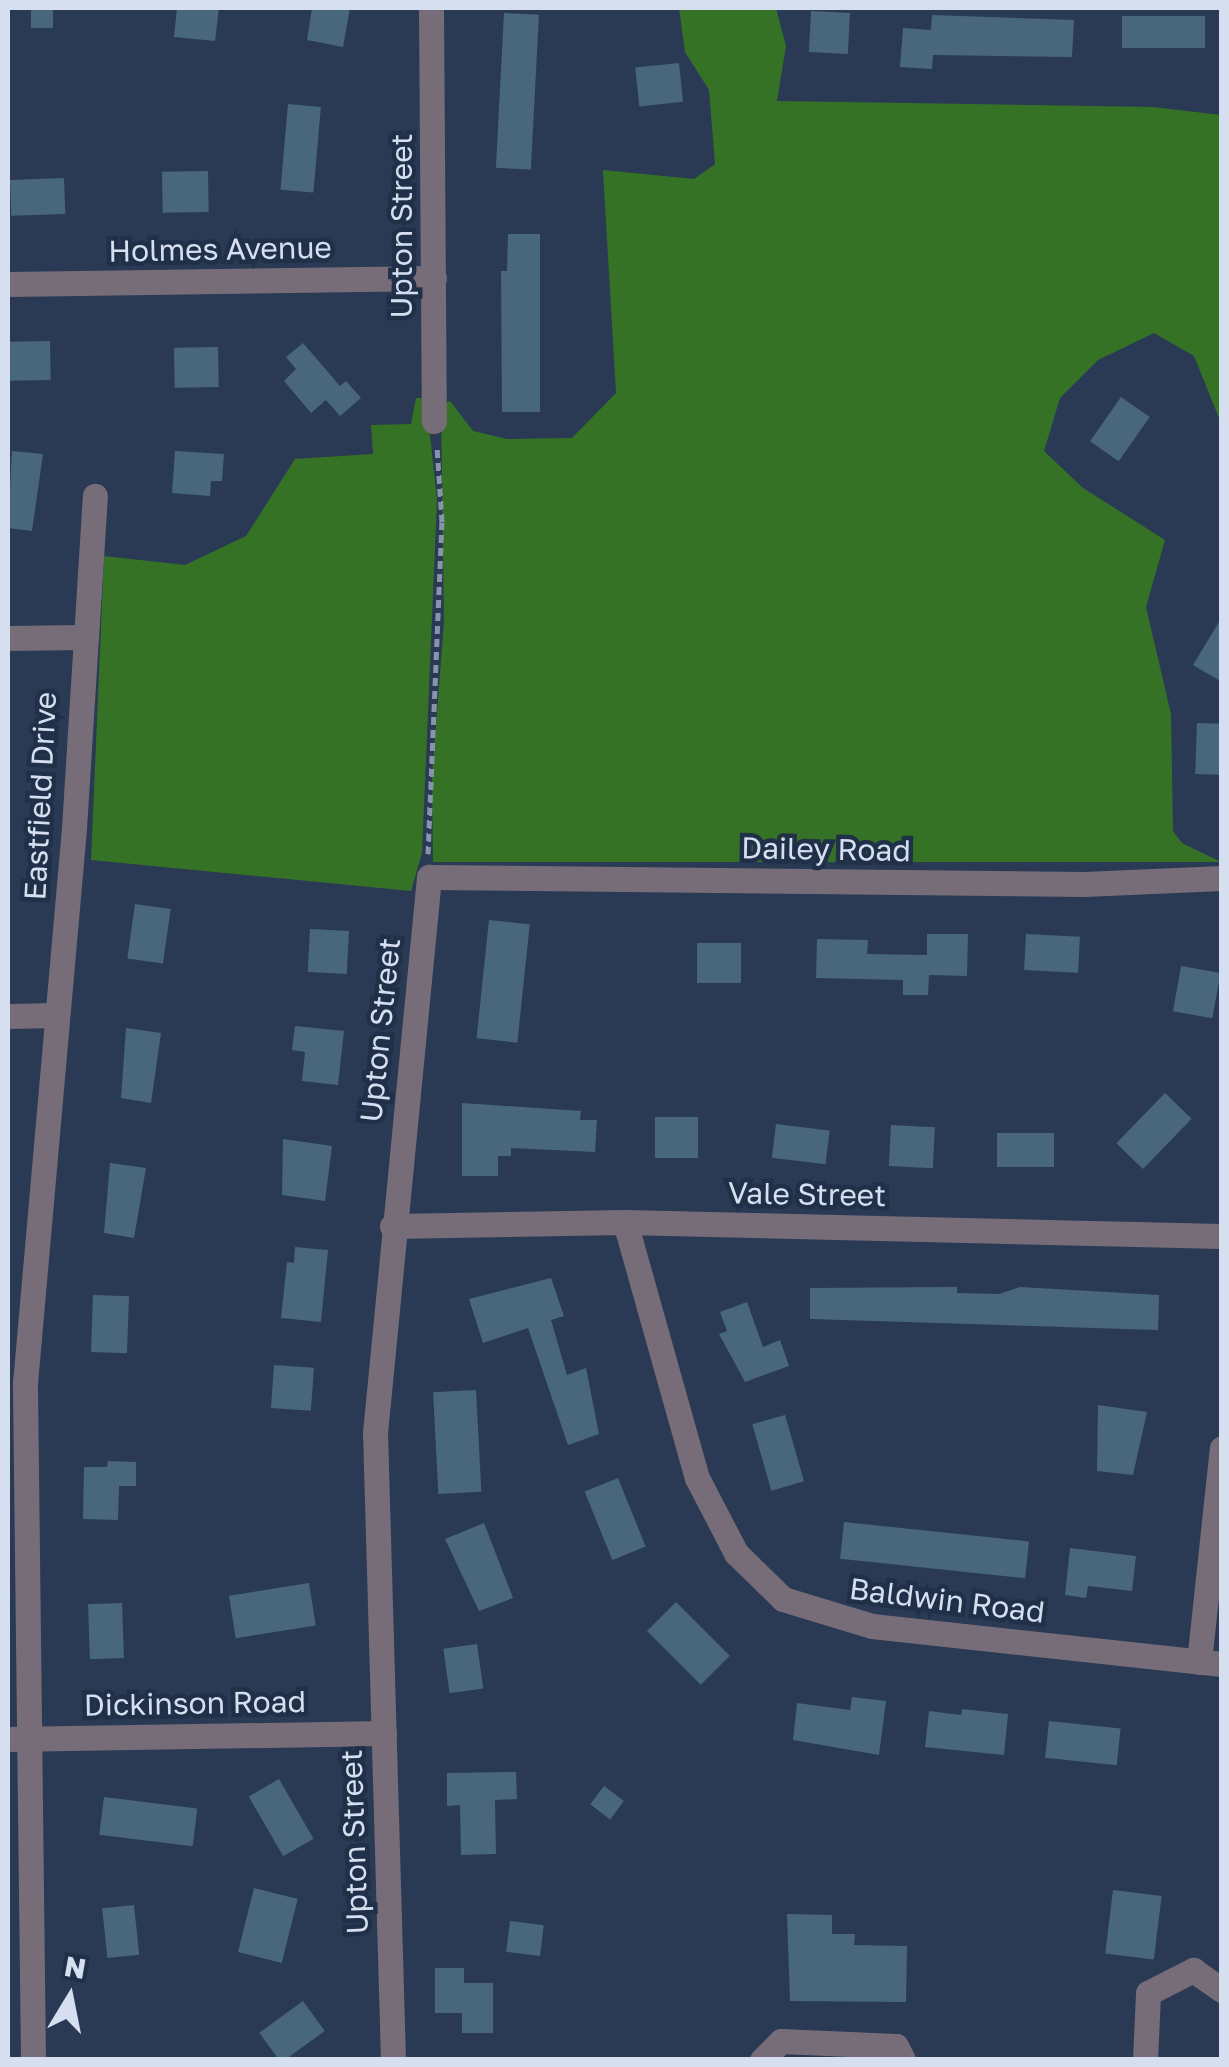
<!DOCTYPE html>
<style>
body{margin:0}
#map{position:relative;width:1229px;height:2067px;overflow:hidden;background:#2a3a54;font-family:"Golos Text",sans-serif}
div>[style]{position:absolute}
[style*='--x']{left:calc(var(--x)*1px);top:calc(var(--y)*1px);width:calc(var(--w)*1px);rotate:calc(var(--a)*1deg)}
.forest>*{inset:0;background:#367225}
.building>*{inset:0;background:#48677d;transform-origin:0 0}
.path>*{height:5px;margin-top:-2.5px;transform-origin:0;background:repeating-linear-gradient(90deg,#8894aa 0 8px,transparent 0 13px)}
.minor>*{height:25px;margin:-12.5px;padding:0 12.5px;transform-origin:12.5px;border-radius:12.5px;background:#776d79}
span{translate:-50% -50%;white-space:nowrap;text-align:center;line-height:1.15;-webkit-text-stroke:9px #203049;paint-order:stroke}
.street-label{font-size:30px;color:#d5dff0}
.frame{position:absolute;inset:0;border:10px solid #d5dff0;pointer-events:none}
.north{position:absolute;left:20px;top:1947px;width:100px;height:100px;-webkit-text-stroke:8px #203049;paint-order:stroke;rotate:10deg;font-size:28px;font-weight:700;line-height:40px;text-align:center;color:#d5dff0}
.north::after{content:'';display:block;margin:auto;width:35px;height:45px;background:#d5dff0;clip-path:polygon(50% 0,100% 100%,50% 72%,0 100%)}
</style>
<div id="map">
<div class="forest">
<i style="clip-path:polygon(679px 8px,776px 8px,786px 46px,777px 101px,1153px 107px,1221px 115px,1221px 423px,1194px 356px,1154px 333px,1098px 360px,1060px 398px,1044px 451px,1083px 488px,1165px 540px,1146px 607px,1171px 714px,1173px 831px,1182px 843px,1221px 862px,433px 862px,432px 776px,444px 622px,441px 404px,450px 401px,473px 431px,507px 439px,572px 438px,616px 393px,603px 170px,694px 179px,715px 164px,709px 90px,685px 52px)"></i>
<i style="clip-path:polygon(416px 398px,426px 398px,437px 500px,422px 853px,411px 891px,91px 860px,104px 556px,185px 565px,246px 536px,295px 459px,373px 454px,371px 425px,411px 424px)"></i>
</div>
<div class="building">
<i style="left:31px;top:8px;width:22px;height:20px"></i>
<i style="clip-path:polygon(177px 8px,219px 8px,215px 41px,174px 37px)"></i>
<i style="clip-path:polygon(312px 8px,350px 8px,343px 47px,307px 40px)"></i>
<i style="left:811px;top:11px;width:39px;height:41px;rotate:3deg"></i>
<i style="left:504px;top:13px;width:35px;height:155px;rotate:3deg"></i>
<i style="clip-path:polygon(932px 15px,1074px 20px,1072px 57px,933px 55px,932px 69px,900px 67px,903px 28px,931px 30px)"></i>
<i style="left:1122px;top:16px;width:83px;height:32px"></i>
<i style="left:679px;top:63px;width:39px;height:44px;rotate:84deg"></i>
<i style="left:288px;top:104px;width:33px;height:86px;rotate:5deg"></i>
<i style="left:208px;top:171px;width:41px;height:46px;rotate:89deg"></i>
<i style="left:64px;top:178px;width:36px;height:54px;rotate:88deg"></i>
<i style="clip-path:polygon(508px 234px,540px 234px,540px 412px,502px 412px,501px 271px,507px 271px)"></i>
<i style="left:50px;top:341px;width:39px;height:42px;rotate:89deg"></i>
<i style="clip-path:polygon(303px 343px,340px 386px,346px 381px,361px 398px,340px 416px,326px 400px,311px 413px,284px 381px,296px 369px,286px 357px)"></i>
<i style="left:218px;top:347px;width:40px;height:44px;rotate:89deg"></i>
<i style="left:1121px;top:397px;width:35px;height:54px;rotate:35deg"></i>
<i style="clip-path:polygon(12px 451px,43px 454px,32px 531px,8px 528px)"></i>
<i style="clip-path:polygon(175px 451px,224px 454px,222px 481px,211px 481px,210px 496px,172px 493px)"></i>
<i style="clip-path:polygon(1222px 617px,1222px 682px,1193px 665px)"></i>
<i style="left:1197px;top:723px;width:25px;height:51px;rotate:2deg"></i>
<i style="left:135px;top:904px;width:36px;height:55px;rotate:8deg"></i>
<i style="left:489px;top:920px;width:41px;height:119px;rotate:6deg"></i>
<i style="left:310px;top:929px;width:39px;height:43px;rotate:3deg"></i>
<i style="clip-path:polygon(927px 934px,968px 934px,967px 976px,929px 975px,928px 995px,903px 995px,903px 980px,816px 978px,817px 939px,868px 940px,867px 954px,927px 955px)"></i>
<i style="left:1026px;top:934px;width:54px;height:36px;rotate:3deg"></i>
<i style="left:697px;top:943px;width:44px;height:40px"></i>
<i style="left:1181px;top:966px;width:40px;height:46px;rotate:10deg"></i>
<i style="clip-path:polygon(295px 1026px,344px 1031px,338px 1085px,302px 1081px,305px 1052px,292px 1050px)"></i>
<i style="clip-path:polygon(126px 1028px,161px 1033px,151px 1103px,121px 1098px)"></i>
<i style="left:1165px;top:1093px;width:37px;height:70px;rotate:44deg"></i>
<i style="clip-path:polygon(462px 1103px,581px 1111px,580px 1120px,597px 1120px,595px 1152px,511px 1148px,511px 1156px,498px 1156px,498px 1176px,462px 1176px)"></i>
<i style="left:655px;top:1117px;width:43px;height:41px"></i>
<i style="left:776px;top:1124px;width:54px;height:34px;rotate:7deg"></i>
<i style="left:891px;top:1125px;width:44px;height:41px;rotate:3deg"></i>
<i style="left:997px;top:1133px;width:57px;height:34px"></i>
<i style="clip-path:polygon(283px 1139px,332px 1146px,325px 1201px,282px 1195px)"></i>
<i style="clip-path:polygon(110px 1163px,146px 1168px,134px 1238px,104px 1233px)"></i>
<i style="clip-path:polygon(295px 1247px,328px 1250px,321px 1322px,281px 1318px,287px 1262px,294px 1263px)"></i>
<i style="clip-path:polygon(551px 1278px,564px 1316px,551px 1320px,567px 1375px,586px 1368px,599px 1434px,568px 1445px,528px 1328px,483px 1343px,469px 1299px)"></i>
<i style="clip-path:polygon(957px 1287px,957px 1293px,999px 1294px,1020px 1287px,1159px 1295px,1158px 1330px,810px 1319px,810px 1288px)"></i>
<i style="left:93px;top:1295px;width:36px;height:57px;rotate:2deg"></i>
<i style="clip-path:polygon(747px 1302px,763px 1347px,780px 1340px,789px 1366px,745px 1382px,719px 1334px,727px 1331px,720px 1312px)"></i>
<i style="left:274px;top:1365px;width:40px;height:43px;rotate:4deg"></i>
<i style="left:476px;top:1390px;width:102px;height:43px;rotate:87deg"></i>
<i style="clip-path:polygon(1098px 1405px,1147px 1412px,1133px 1475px,1097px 1471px)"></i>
<i style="left:785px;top:1415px;width:69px;height:34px;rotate:74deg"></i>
<i style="clip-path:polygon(108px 1461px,136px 1462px,136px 1486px,119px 1486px,118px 1520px,83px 1519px,84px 1467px,107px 1467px)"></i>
<i style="left:618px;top:1478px;width:74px;height:36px;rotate:68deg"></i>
<i style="left:844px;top:1522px;width:186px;height:37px;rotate:6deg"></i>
<i style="clip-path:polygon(484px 1523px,513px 1598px,479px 1611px,445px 1539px)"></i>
<i style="clip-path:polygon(1070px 1548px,1136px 1556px,1132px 1591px,1088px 1586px,1086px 1598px,1065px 1595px)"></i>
<i style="left:309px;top:1583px;width:43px;height:81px;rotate:81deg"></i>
<i style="left:676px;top:1602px;width:76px;height:41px;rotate:45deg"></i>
<i style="left:122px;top:1603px;width:55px;height:34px;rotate:88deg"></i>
<i style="left:477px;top:1644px;width:45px;height:34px;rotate:82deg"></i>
<i style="clip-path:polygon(852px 1697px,886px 1701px,879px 1755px,793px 1740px,797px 1703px,850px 1710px)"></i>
<i style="clip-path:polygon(962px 1709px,1008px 1714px,1004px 1755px,925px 1747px,929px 1711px,961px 1715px)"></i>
<i style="left:1049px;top:1721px;width:72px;height:37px;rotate:6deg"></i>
<i style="clip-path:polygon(516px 1772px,517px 1799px,495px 1800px,496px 1854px,461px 1855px,460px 1805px,447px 1806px,447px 1773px)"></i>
<i style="left:279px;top:1779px;width:69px;height:35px;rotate:60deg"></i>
<i style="left:604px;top:1786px;width:25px;height:23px;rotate:37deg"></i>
<i style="left:104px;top:1797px;width:94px;height:38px;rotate:7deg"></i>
<i style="left:254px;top:1888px;width:45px;height:66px;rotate:14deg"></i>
<i style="left:1113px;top:1890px;width:49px;height:64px;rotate:7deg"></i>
<i style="left:134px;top:1905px;width:50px;height:32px;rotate:84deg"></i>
<i style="clip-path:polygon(787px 1914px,832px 1915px,832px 1934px,855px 1934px,854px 1945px,907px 1946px,906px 2002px,790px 2001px)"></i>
<i style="left:510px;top:1921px;width:34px;height:31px;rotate:7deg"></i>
<i style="clip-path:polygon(435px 1968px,464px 1968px,464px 1983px,493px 1983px,493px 2033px,462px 2033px,462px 2013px,435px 2013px)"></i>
<i style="left:303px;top:2001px;width:37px;height:54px;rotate:54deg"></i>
</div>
<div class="path">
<i style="--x:428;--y:854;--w:332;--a:-87.6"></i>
<i style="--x:442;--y:522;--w:76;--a:-93.8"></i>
</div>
<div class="minor">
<i style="--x:431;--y:8;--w:413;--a:89.6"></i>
<i style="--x:8;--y:284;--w:426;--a:-0.8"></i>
<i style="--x:8;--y:638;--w:75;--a:-0.8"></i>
<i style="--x:8;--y:1016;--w:49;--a:-1.2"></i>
<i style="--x:625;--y:1222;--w:266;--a:74.3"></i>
<i style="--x:697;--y:1478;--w:85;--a:62.5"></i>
<i style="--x:736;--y:1553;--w:66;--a:44.4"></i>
<i style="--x:783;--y:1599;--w:93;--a:16.9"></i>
<i style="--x:872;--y:1626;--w:352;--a:6.2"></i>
<i style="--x:392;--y:1226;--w:233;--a:-1"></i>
<i style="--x:625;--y:1222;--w:597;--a:1.34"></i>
<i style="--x:1199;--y:1662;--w:215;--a:-83.9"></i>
<i style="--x:8;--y:1739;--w:376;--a:-0.9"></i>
<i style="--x:33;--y:2060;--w:677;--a:-90.68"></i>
<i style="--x:25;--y:1383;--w:557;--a:-84.95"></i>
<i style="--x:74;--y:828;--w:333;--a:-86.4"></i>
<i style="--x:393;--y:2060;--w:627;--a:-91.64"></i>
<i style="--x:375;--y:1433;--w:559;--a:-84.45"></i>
<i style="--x:429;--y:877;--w:655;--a:0.61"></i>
<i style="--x:1084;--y:884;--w:138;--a:-2.5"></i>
<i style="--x:762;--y:2060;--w:27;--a:-45"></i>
<i style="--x:781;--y:2041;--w:115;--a:2.5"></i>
<i style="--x:896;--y:2046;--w:16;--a:63"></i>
<i style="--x:1145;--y:2060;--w:67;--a:-87.4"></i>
<i style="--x:1148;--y:1993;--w:51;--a:-27.1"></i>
<i style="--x:1193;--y:1970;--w:35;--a:35"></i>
</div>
<div class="street-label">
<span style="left:401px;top:226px;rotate:-90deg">Upton Street</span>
<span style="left:220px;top:249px;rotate:-1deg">Holmes Avenue</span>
<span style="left:40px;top:796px;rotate:-87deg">Eastfield Drive</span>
<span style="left:826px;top:849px;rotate:1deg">Dailey Road</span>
<span style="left:380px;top:1030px;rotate:-84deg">Upton Street</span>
<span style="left:807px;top:1194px;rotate:1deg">Vale Street</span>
<span style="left:947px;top:1600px;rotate:7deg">Baldwin Road</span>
<span style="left:195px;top:1703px;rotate:-1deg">Dickinson Road</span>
<span style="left:354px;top:1842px;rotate:-92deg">Upton Street</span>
</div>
<div class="frame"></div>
<div class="north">N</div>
</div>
